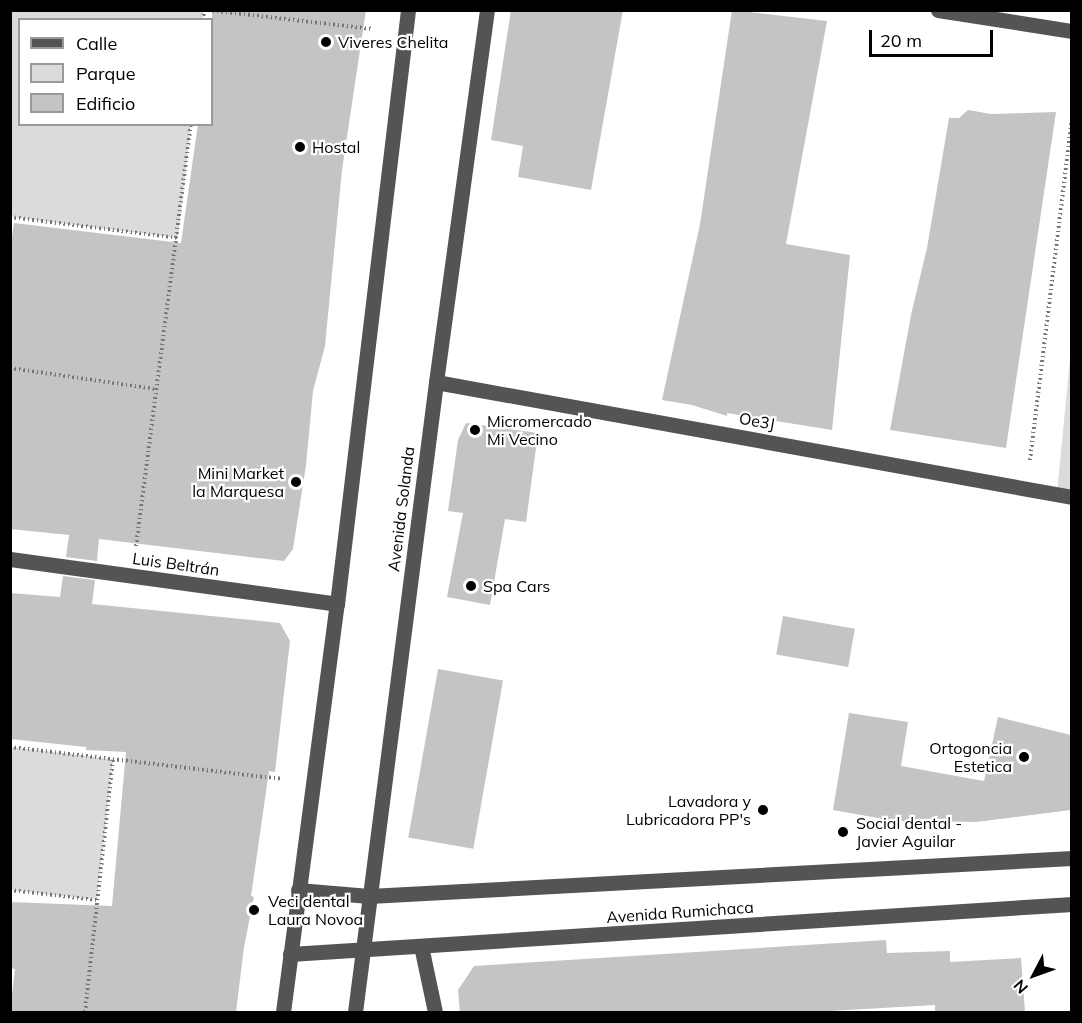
<!DOCTYPE html>
<meta charset="utf-8">
<style>
body{margin:0}
#map{position:relative;width:1082px;height:1023px;overflow:hidden;background:#fff;font-family:Mulish,sans-serif}
div>[style]{position:absolute}
[style*='--x']{left:calc(var(--x)*1px);top:calc(var(--y)*1px);width:calc(var(--w)*1px);rotate:calc(var(--a)*1deg)}
.green>*{inset:0;background:#dbdbdb}
.building>*{inset:0;background:#c4c4c4;transform-origin:0 0}
.path>*{height:4px;margin-top:-2px;transform-origin:0;background:repeating-linear-gradient(90deg,#767676 0 1.5px,transparent 0 4.5px)}
.minor>*{height:15px;margin:-7.5px;padding:0 7.5px;transform-origin:7.5px;border-radius:7.5px;background:#545454}
.dots>*{width:16px;height:16px;translate:-50% -50%;box-sizing:border-box;border:3px solid #fff;border-radius:50%}
span{translate:-50% -50%;white-space:nowrap;text-align:center;line-height:1.15;-webkit-text-stroke:4.5px #fff;paint-order:stroke}
.poi-label{font-size:16px;color:#000}
.left{translate:0 -50%;text-align:left}
.right{translate:-100% -50%;text-align:right}
.street-label{font-size:16px;color:#000}
.frame{position:absolute;inset:0;border:12px solid #000;pointer-events:none}
.legend{position:absolute;left:18px;top:18px;width:195px;height:108px;box-sizing:border-box;background:#fff;border:2px solid #999;margin:0;padding:8px 10px;list-style:none;font-size:18px;color:#000}
.legend li{display:flex;align-items:center;gap:12px;height:30px}
.legend b{width:30px;border:2px solid #999}
.north{position:absolute;left:1004px;top:945px;width:60px;height:60px;-webkit-text-stroke:4px #fff;paint-order:stroke;rotate:229deg;font-size:16px;font-weight:700;line-height:24px;text-align:center;color:#000}
.north::after{content:'';display:block;margin:auto;width:21px;height:27px;background:#000;clip-path:polygon(50% 0,100% 100%,50% 72%,0 100%)}
.scale{position:absolute;left:869px;top:30px;width:124px;height:27px;box-sizing:border-box;border:3px solid #000;border-top:0;padding-left:8px;font-size:18px;line-height:21px;white-space:nowrap;color:#000;-webkit-text-stroke:4px #fff;paint-order:stroke}
</style>
<div id="map">
<div class="green">
<i style="clip-path:polygon(11px 10px,204px 11px,203px 19px,20px 20px,20px 124px,191px 125px,178px 238px,11px 217px)"></i>
<i style="clip-path:polygon(1071px 349px,1071px 496px,1057px 493px)"></i>
<i style="clip-path:polygon(11px 747px,113px 759px,97px 900px,11px 890px)"></i>
</div>
<div class="building">
<i style="clip-path:polygon(212px 10px,366px 10px,342px 170px,325px 346px,313px 391px,306px 465px,293px 549px,284px 561px,99px 539px,97px 561px,66px 557px,69px 535px,10px 529px,10px 251px,14px 223px,181px 243px,198px 124px,212px 124px)"></i>
<i style="clip-path:polygon(511px 10px,623px 10px,591px 190px,518px 177px,523px 146px,491px 140px)"></i>
<i style="clip-path:polygon(732px 10px,827px 21px,786px 244px,850px 255px,832px 430px,727px 413px,727px 416px,692px 405px,662px 400px,700px 224px)"></i>
<i style="clip-path:polygon(968px 110px,991px 114px,1056px 112px,1006px 448px,890px 430px,911px 315px,927px 248px,949px 118px,959px 118px)"></i>
<i style="clip-path:polygon(466px 423px,538px 433px,526px 522px,505px 519px,490px 605px,447px 597px,463px 513px,448px 511px,458px 440px)"></i>
<i style="clip-path:polygon(63px 576px,95px 580px,92px 604px,280px 623px,290px 641px,275px 772px,269px 771px,251px 896px,254px 897px,244px 947px,236px 1012px,10px 1012px,15px 969px,10px 968px,10px 902px,112px 906px,126px 752px,86px 750px,86px 747px,10px 739px,10px 593px,60px 597px)"></i>
<i style="left:783px;top:616px;width:73px;height:39px;rotate:10deg"></i>
<i style="left:438px;top:669px;width:66px;height:171px;rotate:10deg"></i>
<i style="clip-path:polygon(849px 713px,908px 722px,901px 766px,984px 781px,998px 717px,1071px 735px,1071px 810px,976px 822px,895px 821px,833px 810px)"></i>
<i style="clip-path:polygon(886px 940px,887px 953px,950px 951px,950px 962px,1021px 958px,1025px 1012px,935px 1012px,935px 1005px,812px 1012px,460px 1012px,458px 990px,474px 966px)"></i>
</div>
<div class="path">
<i style="--x:208;--y:10;--w:165;--a:6.6"></i>
<i style="--x:203;--y:20;--w:10;--a:-84"></i>
<i style="--x:10;--y:217;--w:169;--a:7.1"></i>
<i style="--x:10;--y:368;--w:148;--a:8.2"></i>
<i style="--x:1030;--y:460;--w:345;--a:-83"></i>
<i style="--x:136;--y:546;--w:426;--a:-82.6"></i>
<i style="--x:10;--y:747;--w:273;--a:6.7"></i>
<i style="--x:10;--y:890;--w:88;--a:6.6"></i>
<i style="--x:85;--y:1012;--w:255;--a:-83.7"></i>
</div>
<div class="minor">
<i style="--x:938;--y:10;--w:136;--a:8.9"></i>
<i style="--x:436;--y:382;--w:646;--a:10.25"></i>
<i style="--x:10;--y:559;--w:330;--a:7.8"></i>
<i style="--x:298;--y:890;--w:71;--a:4.8"></i>
<i style="--x:369;--y:896;--w:704;--a:-3.09"></i>
<i style="--x:421;--y:946;--w:67;--a:78"></i>
<i style="--x:290;--y:954;--w:784;--a:-3.66"></i>
<i style="--x:283;--y:1012;--w:412;--a:-82.5"></i>
<i style="--x:337;--y:604;--w:598;--a:-83.18"></i>
<i style="--x:355;--y:1012;--w:635;--a:-82.67"></i>
<i style="--x:436;--y:382;--w:375;--a:-82.2"></i>
</div>
<div class="dots">
<i style="left:326px;top:42px;background:#000"></i>
<i style="left:300px;top:147px;background:#000"></i>
<i style="left:475px;top:430px;background:#000"></i>
<i style="left:296px;top:482px;background:#000"></i>
<i style="left:471px;top:586px;background:#000"></i>
<i style="left:1024px;top:757px;background:#000"></i>
<i style="left:763px;top:810px;background:#000"></i>
<i style="left:843px;top:832px;background:#000"></i>
<i style="left:254px;top:910px;background:#000"></i>
</div>
<div class="poi-label">
<span class="left" style="left:338px;top:42px">Viveres Chelita</span>
<span class="left" style="left:312px;top:147px">Hostal</span>
<span class="left" style="left:487px;top:430px">Micromercado<br>Mi Vecino</span>
<span class="right" style="left:284px;top:482px">Mini Market<br>la Marquesa</span>
<span class="left" style="left:483px;top:586px">Spa Cars</span>
<span class="right" style="left:1012px;top:757px">Ortogoncia<br>Estetica</span>
<span class="right" style="left:751px;top:810px">Lavadora y<br>Lubricadora PP's</span>
<span class="left" style="left:856px;top:832px">Social dental -<br>Javier Aguilar</span>
<span class="left" style="left:268px;top:910px">Veci dental<br>Laura Novoa</span>
</div>
<div class="street-label">
<span style="left:757px;top:421px;rotate:10deg">Oe3J</span>
<span style="left:401px;top:509px;rotate:-83deg">Avenida Solanda</span>
<span style="left:176px;top:564px;rotate:8deg">Luis Beltrán</span>
<span style="left:680px;top:912px;rotate:-4deg">Avenida Rumichaca</span>
</div>
<div class="frame"></div>
<ul class="legend">
<li><b style="height:8px;background:#545454"></b>Calle</li>
<li><b style="height:16px;background:#dbdbdb"></b>Parque</li>
<li><b style="height:16px;background:#c4c4c4"></b>Edificio</li>
</ul>
<div class="north">N</div>
<div class="scale">20 m</div>
</div>
